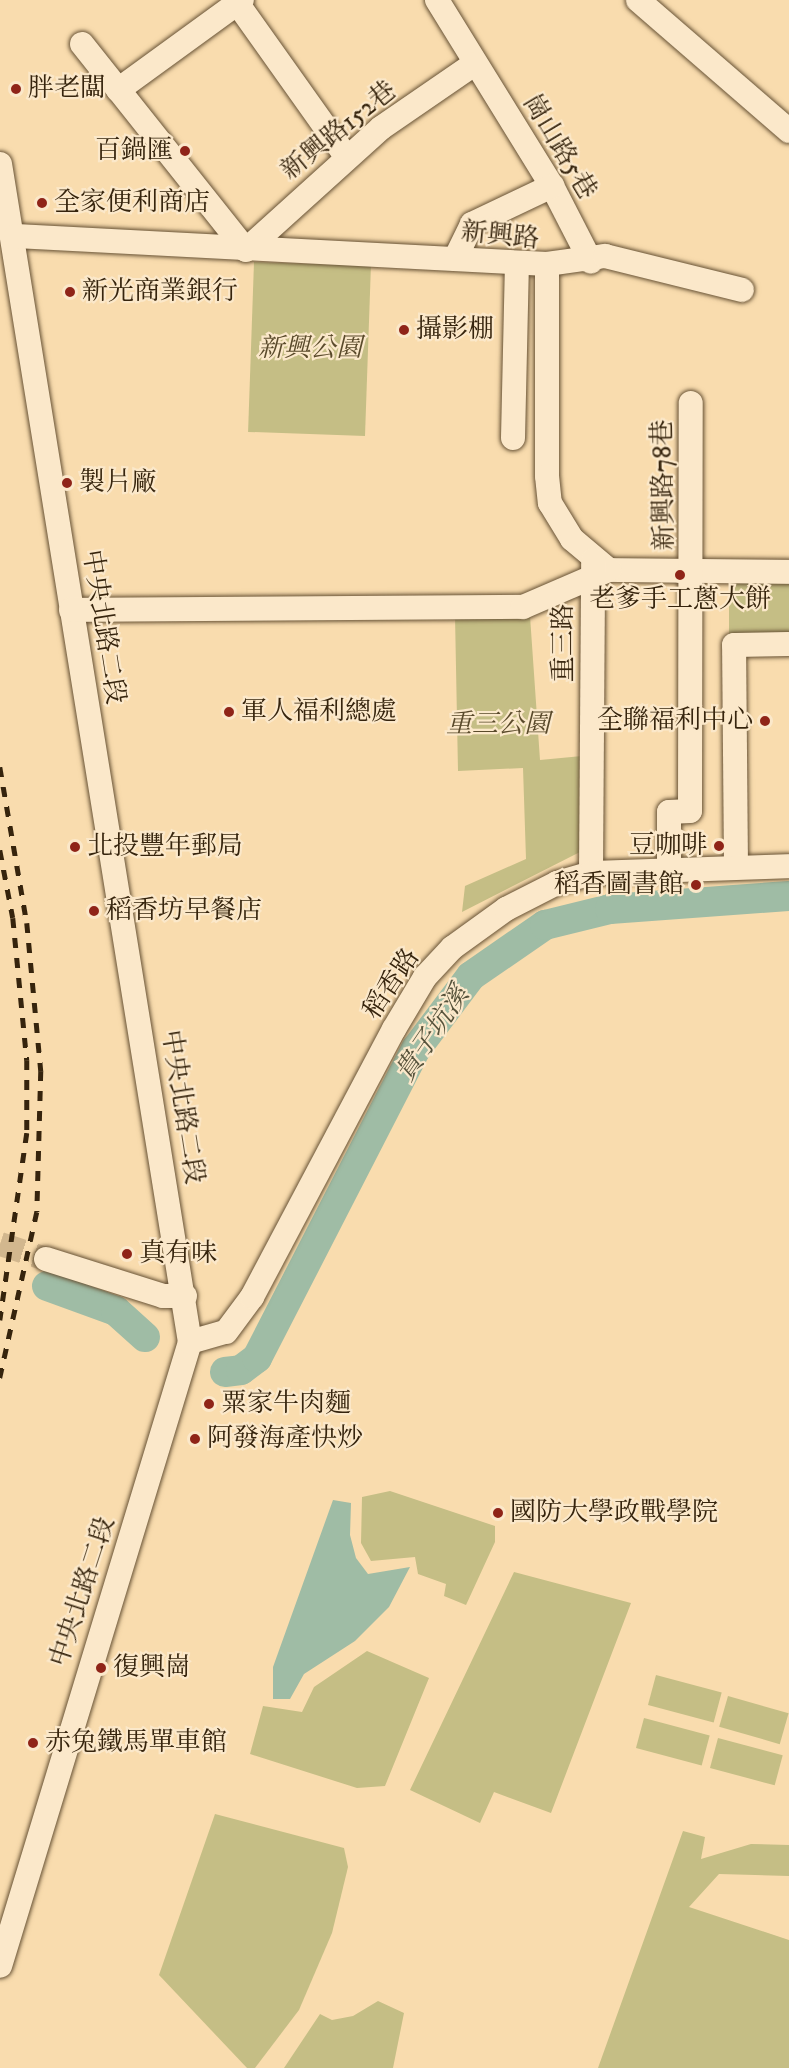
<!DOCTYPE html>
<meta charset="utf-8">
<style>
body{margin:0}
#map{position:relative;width:789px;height:2068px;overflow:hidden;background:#f9dcae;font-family:"IM FELL DW Pica","Noto Serif TC",serif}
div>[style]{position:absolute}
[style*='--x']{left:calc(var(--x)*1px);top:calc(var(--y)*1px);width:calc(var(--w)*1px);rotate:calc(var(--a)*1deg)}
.green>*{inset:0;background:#c5be85;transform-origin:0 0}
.water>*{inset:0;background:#9fbca5}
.stream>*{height:5px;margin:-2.5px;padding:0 2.5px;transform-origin:2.5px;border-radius:2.5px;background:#9fbca5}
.river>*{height:30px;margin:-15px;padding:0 15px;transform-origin:15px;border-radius:15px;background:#9fbca5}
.minor-tunnel>*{height:24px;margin-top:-12px;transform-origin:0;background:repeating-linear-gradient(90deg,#d2b78e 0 24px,transparent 0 36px)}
.roads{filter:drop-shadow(0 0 2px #675235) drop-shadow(0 0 2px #675235)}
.minor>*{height:24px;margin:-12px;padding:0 12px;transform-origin:12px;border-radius:12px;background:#fbe8ca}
.rail>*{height:4.5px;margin-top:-2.25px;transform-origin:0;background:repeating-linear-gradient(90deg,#36240d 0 10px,transparent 0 20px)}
.dots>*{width:16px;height:16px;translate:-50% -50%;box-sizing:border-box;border:3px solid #fbe8ca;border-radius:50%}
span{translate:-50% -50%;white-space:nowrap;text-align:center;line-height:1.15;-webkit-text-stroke:4.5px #fbe8ca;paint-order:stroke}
.poi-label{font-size:26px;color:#36240d}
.left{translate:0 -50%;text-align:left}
.right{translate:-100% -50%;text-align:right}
.street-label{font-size:26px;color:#36240d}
.park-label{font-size:26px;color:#5a4a2b;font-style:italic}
.water-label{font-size:27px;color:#56523b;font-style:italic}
</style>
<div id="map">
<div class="green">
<i style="left:254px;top:262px;width:117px;height:170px;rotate:2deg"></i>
<i style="left:729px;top:580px;width:60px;height:59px"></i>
<i style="clip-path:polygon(455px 616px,530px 616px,540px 760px,582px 756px,580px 852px,462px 912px,465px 886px,526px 859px,523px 768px,458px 771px)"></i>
<i style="clip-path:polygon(390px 1491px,495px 1526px,495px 1542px,466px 1605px,444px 1596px,446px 1584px,418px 1574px,415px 1557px,371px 1561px,361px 1543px,362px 1497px)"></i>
<i style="clip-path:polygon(514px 1572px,631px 1603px,551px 1813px,494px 1792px,480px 1823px,410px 1790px)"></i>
<i style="clip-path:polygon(367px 1651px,429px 1678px,385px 1786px,357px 1788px,250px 1754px,263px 1706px,302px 1712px,314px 1687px)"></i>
<i style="left:656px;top:1675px;width:68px;height:31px;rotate:15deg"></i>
<i style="left:728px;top:1696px;width:63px;height:32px;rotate:16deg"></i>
<i style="left:644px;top:1718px;width:68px;height:31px;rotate:15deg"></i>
<i style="left:718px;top:1738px;width:67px;height:31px;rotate:15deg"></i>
<i style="clip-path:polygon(215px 1814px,344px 1848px,348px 1867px,332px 1933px,299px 2010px,255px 2068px,247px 2068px,159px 1975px)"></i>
<i style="clip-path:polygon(683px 1831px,705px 1837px,701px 1859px,751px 1844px,789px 1845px,789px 1876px,719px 1874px,689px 1907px,789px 1940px,789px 2068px,598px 2068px)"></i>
<i style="clip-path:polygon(378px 2001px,404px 2013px,393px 2068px,284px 2068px,320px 2014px,332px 2020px,353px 2016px)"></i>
</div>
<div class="water">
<i style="clip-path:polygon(333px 1500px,351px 1503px,350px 1535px,356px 1558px,368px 1574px,410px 1567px,389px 1607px,355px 1641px,304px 1674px,290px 1699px,273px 1699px,273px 1667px)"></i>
</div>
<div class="stream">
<i style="--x:610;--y:902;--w:8;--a:60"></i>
</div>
<div class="river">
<i style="--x:47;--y:1286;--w:73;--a:19.9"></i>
<i style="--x:116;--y:1311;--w:39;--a:42"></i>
<i style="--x:225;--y:1372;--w:16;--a:-7"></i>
<i style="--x:241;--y:1370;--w:20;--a:-37"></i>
<i style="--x:257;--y:1358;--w:348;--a:-62.8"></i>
<i style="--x:416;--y:1049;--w:91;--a:-53"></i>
<i style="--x:471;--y:976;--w:90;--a:-34.6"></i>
<i style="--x:545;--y:925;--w:67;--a:-13.8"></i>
<i style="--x:610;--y:909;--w:179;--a:-4.2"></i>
</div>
<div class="minor-tunnel">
<i style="--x:0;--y:1244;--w:48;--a:18.1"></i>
</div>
<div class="roads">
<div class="minor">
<i style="--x:235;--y:0;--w:191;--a:54.6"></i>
<i style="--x:437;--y:0;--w:219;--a:58.3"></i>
<i style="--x:552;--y:186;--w:85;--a:62.8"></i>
<i style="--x:638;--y:0;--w:200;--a:40.9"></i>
<i style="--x:82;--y:44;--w:263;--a:51.5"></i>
<i style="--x:246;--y:250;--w:182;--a:-42.1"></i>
<i style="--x:381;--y:128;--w:113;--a:-34.5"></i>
<i style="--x:118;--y:90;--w:153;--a:-36"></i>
<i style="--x:0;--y:164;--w:1193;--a:80.84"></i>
<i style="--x:190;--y:1342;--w:652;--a:106.93"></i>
<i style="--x:16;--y:236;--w:532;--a:3.02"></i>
<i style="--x:547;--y:264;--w:59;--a:-7.9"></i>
<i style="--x:605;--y:256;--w:141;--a:13.9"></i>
<i style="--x:455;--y:259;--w:39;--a:-64"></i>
<i style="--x:472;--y:224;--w:89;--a:-25.4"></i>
<i style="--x:547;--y:264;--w:212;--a:90"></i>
<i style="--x:547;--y:476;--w:27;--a:84"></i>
<i style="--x:550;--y:503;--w:42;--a:58.6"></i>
<i style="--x:572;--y:539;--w:48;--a:40"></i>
<i style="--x:609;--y:570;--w:180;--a:0.6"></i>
<i style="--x:513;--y:438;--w:175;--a:-88.7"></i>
<i style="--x:71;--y:610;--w:452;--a:-0.4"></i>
<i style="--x:523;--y:607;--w:94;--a:-23.3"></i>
<i style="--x:736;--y:867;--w:222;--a:-90.5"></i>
<i style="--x:734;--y:645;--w:55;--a:-1"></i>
<i style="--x:669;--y:868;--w:56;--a:-90"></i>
<i style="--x:669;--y:812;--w:21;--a:-3"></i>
<i style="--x:690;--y:811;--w:408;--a:-89.9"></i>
<i style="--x:591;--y:873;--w:313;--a:-89.6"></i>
<i style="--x:46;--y:1259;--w:123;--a:17.5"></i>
<i style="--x:163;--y:1296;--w:22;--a:0"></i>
<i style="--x:190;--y:1342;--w:37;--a:-16"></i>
<i style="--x:226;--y:1332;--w:44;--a:-53.4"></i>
<i style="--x:252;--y:1297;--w:303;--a:-62.1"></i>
<i style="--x:394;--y:1029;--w:61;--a:-59.2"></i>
<i style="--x:425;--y:977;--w:40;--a:-47"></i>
<i style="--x:452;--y:948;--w:67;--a:-35.8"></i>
<i style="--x:506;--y:909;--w:57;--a:-27"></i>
<i style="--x:557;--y:883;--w:35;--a:-16"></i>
<i style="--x:591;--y:873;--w:198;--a:-2"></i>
</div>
</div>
<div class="rail">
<i style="--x:0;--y:767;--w:158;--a:80.2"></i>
<i style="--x:27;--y:923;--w:149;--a:84.6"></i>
<i style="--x:41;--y:1071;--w:141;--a:91.6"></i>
<i style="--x:37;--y:1212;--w:170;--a:102.6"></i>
<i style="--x:0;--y:850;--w:69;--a:79.2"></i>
<i style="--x:13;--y:918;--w:143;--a:84.4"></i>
<i style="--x:27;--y:1060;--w:73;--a:90"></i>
<i style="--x:27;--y:1133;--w:189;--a:98.2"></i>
</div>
<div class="dots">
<i style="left:16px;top:89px;background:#8f2418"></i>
<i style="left:185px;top:151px;background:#8f2418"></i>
<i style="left:42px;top:203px;background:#8f2418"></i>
<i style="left:70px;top:292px;background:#8f2418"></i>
<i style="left:404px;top:330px;background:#8f2418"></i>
<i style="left:67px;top:483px;background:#8f2418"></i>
<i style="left:680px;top:575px;background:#8f2418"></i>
<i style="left:229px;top:712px;background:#8f2418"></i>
<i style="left:765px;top:721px;background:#8f2418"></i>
<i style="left:719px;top:846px;background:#8f2418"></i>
<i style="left:75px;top:847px;background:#8f2418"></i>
<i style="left:696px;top:885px;background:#8f2418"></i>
<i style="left:94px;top:911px;background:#8f2418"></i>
<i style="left:127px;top:1254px;background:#8f2418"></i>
<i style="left:209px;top:1404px;background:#8f2418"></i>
<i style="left:195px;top:1439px;background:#8f2418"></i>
<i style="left:498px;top:1513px;background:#8f2418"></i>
<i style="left:101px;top:1668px;background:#8f2418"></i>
<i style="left:33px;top:1743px;background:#8f2418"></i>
</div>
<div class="poi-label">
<span class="left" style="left:28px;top:89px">胖老闆</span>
<span class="right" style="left:173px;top:151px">百鍋匯</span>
<span class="left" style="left:54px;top:203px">全家便利商店</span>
<span class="left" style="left:82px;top:292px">新光商業銀行</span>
<span class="left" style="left:416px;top:330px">攝影棚</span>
<span class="left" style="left:79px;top:483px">製片廠</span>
<span style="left:680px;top:600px">老爹手工蔥大餅</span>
<span class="left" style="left:241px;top:712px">軍人福利總處</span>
<span class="right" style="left:753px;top:721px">全聯福利中心</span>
<span class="right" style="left:707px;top:846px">豆咖啡</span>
<span class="left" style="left:87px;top:847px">北投豐年郵局</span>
<span class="right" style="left:684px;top:885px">稻香圖書館</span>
<span class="left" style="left:106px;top:911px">稻香坊早餐店</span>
<span class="left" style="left:139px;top:1254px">真有味</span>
<span class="left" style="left:221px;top:1404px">粟家牛肉麵</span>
<span class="left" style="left:207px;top:1439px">阿發海產快炒</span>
<span class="left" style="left:510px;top:1513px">國防大學政戰學院</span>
<span class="left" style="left:113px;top:1668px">復興崗</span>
<span class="left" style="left:45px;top:1743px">赤兔鐵馬單車館</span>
</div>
<div class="street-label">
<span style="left:339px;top:131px;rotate:-39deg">新興路152巷</span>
<span style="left:559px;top:147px;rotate:59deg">崗山路5巷</span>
<span style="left:500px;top:236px;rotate:6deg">新興路</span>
<span style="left:664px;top:485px;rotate:-91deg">新興路78巷</span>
<span style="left:103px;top:627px;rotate:81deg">中央北路二段</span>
<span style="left:564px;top:643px;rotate:-90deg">重三路</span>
<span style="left:392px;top:984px;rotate:-56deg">稻香路</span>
<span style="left:182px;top:1107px;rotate:81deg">中央北路二段</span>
<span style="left:83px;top:1592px;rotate:-72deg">中央北路二段</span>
</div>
<div class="park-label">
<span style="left:310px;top:349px">新興公園</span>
<span style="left:498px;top:725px">重三公園</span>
</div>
<div class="water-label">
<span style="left:433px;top:1034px;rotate:-56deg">貴子坑溪</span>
</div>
</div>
